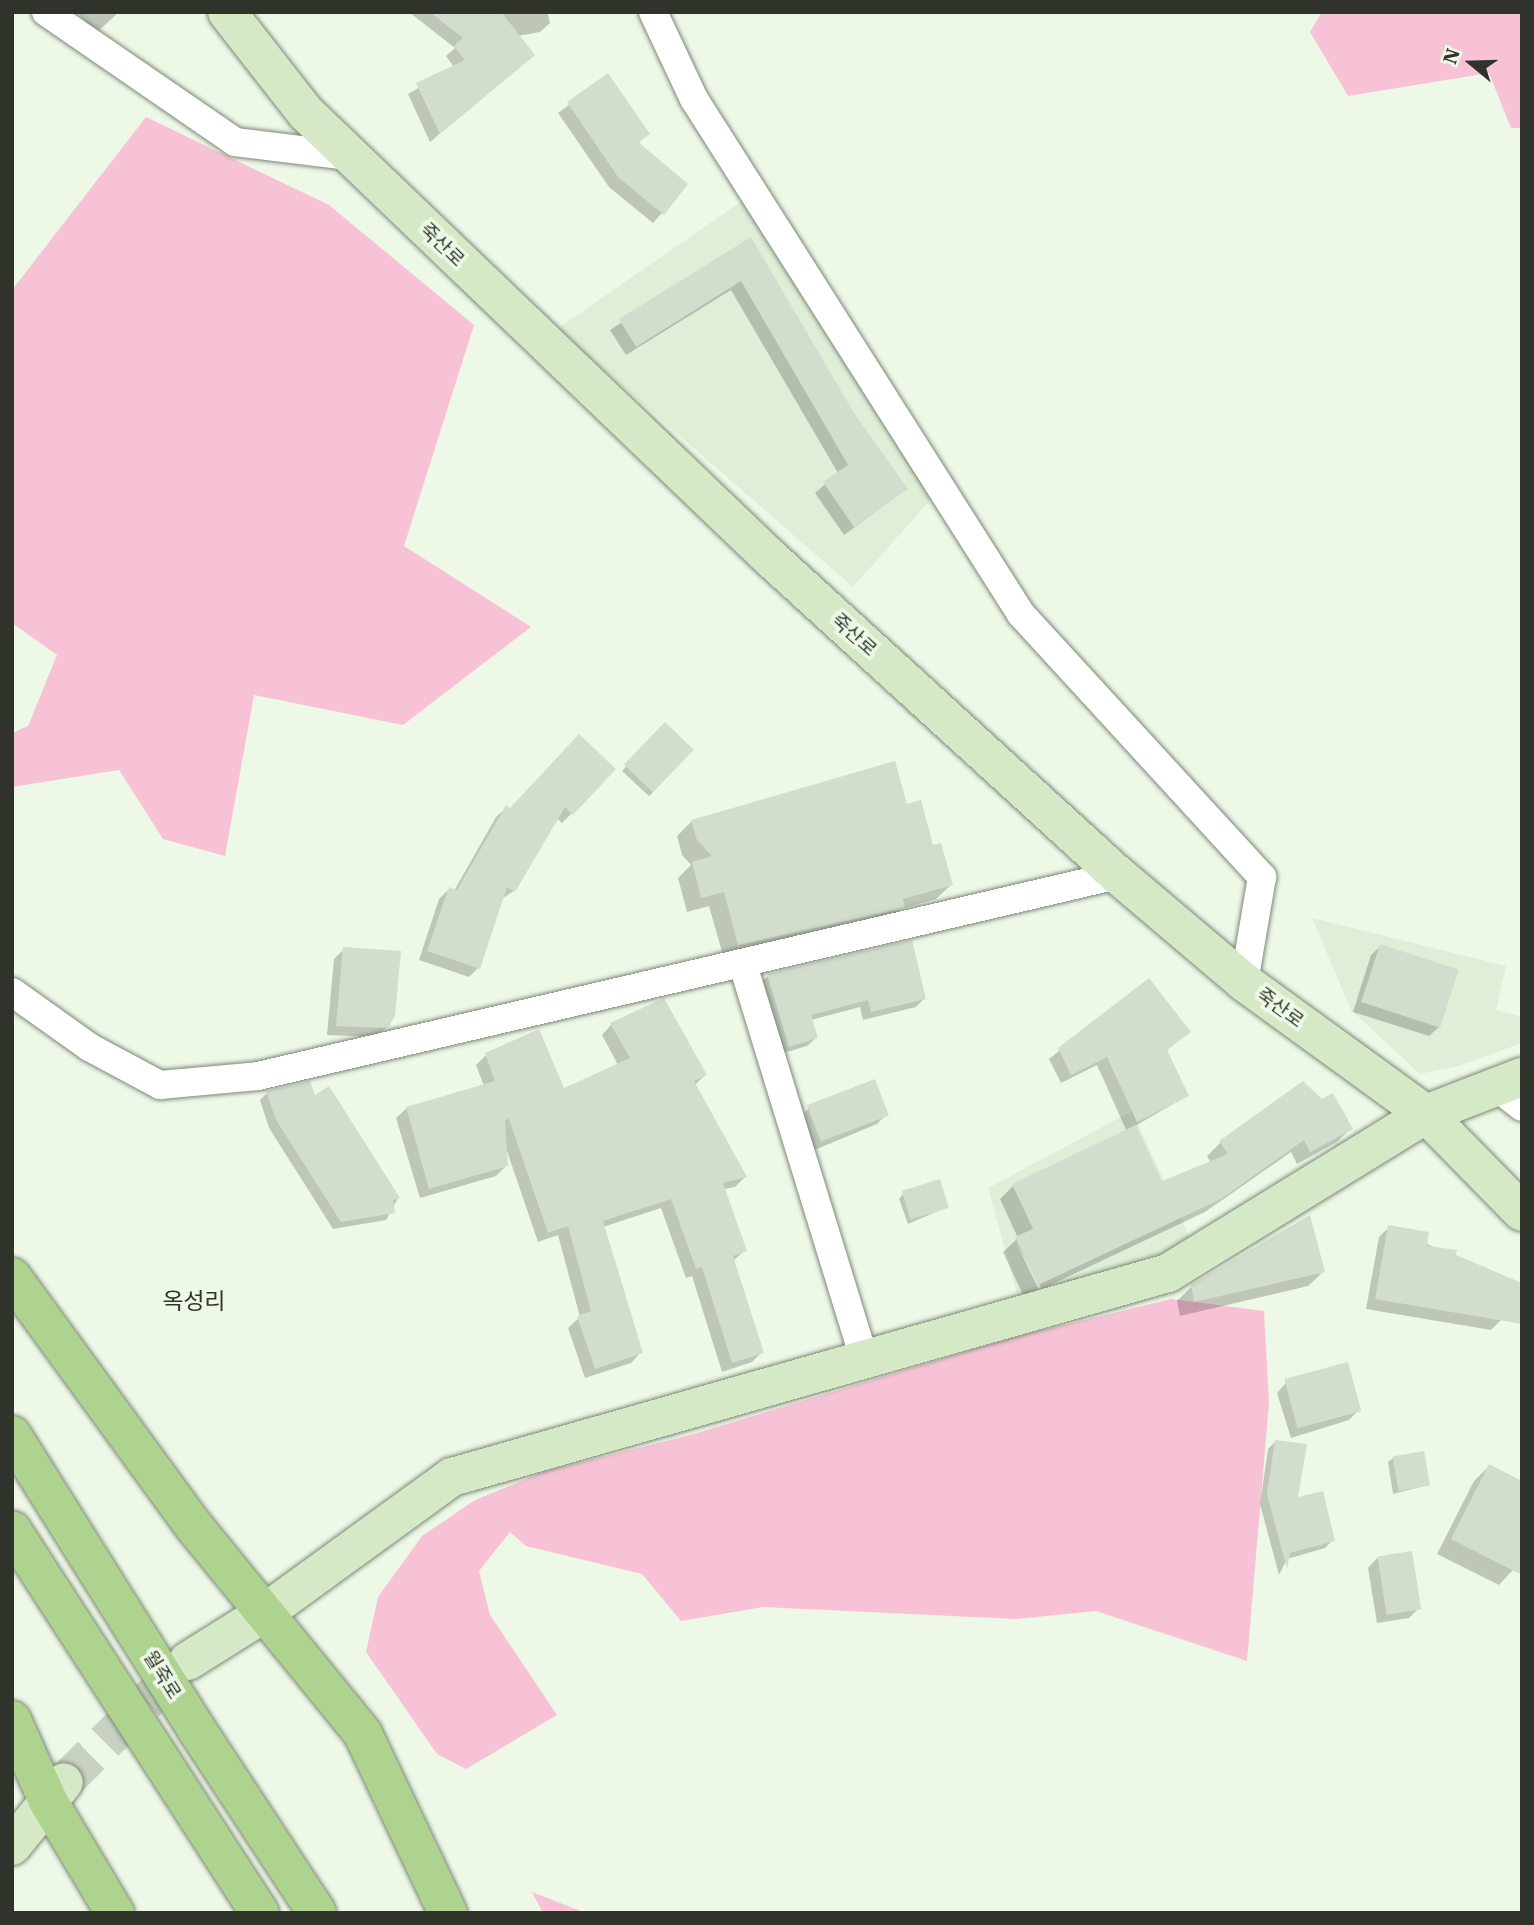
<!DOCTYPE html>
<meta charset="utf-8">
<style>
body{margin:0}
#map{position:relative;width:1534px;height:1925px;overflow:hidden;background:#eef8e7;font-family:"IBM Plex Serif","Noto Sans KR",serif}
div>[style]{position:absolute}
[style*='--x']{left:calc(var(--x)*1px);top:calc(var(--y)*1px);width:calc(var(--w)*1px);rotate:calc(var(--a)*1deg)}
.built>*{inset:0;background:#e0eed7}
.green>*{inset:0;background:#f8c2d6}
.shadow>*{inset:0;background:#0003;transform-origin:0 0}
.building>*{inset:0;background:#d3ddcd;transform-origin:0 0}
.secondary-tunnel>*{height:38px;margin-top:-19px;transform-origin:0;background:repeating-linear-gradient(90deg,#c8d1c2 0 38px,transparent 0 57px)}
.roads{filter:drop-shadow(0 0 2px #7d8778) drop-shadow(0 0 2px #7d8778)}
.street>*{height:28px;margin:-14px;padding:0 14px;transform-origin:14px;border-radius:14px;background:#fff}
.secondary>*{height:38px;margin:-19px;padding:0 19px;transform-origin:19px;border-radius:19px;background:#d6e9c7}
.primary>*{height:38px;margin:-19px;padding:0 19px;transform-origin:19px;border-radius:19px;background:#add38f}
span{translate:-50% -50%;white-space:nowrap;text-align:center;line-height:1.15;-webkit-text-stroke:7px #eef8e7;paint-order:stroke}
.street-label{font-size:19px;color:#2f332c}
.quarter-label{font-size:23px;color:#2f332c}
.frame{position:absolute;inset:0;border:14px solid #2f332c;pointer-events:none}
.north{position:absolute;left:1436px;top:28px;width:70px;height:70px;-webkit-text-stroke:5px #eef8e7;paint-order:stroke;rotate:289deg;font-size:19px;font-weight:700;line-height:28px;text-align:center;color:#2f332c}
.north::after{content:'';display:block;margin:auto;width:24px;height:32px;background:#2f332c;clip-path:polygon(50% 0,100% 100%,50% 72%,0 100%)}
</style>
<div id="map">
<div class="built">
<i style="clip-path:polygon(742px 201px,932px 498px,853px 587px,557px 329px)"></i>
<i style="clip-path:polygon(1312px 918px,1506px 966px,1496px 1010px,1522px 1017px,1522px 1043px,1458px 1066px,1420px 1074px,1351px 1010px)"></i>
<i style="clip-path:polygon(1132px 1111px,1193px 1244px,1142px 1267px,1019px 1300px,988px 1188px)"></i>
</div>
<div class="green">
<i style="clip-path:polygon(1322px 12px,1522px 12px,1522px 128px,1511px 128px,1489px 73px,1348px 96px,1310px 32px)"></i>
<i style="clip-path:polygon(146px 117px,329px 205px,474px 325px,404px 546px,531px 627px,403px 725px,254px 695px,225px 856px,163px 839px,119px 770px,12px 787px,12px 733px,28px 726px,57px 655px,12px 623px,12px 290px)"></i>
<i style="clip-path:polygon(1171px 1299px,1264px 1311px,1269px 1403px,1247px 1661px,1096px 1611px,1015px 1619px,763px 1607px,681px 1621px,642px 1574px,526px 1546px,510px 1532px,479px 1571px,490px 1615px,557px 1715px,466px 1769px,437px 1754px,366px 1652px,378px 1597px,422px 1536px,475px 1500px,546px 1471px,690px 1435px,1015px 1337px)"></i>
<i style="clip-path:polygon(532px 1892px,586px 1913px,543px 1913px)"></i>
</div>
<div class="shadow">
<i style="clip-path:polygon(77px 12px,119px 12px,96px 33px)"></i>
<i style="clip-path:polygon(409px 12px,557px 12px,548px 14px,550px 23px,540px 32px,518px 36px,523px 64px,430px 142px,408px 94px,454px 67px,446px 56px,455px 48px)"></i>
<i style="clip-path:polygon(608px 76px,648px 134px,637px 144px,662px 213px,653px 223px,609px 187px,558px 113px)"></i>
<i style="clip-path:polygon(750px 239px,853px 414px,906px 489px,844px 535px,815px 493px,838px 473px,731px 290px,626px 355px,610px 330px)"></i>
<i style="left:665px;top:725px;width:37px;height:63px;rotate:43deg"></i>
<i style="clip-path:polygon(569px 746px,572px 813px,562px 823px,557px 818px,514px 891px,501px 899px,478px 968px,469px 977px,419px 960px,439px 899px,449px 889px,454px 891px,496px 817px,506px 808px,510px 810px)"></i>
<i style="clip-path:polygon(906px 806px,951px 885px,936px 899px,901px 909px,888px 922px,724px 959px,709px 906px,687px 912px,678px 878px,691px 865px,682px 855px,677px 836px,692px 821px)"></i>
<i style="clip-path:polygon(1381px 946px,1457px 970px,1439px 1027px,1429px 1036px,1353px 1012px,1371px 955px)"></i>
<i style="clip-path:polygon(344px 949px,387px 1027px,377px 1037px,327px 1035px,334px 959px)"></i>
<i style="clip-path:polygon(768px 976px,924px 999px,916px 1007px,863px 1020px,860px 1007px,811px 1020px,816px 1038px,807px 1046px,780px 1054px,759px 984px)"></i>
<i style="clip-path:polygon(1149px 980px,1188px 1032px,1165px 1052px,1187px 1096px,1135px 1126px,1161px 1184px,1211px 1163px,1207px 1156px,1220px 1143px,1303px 1083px,1351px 1128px,1337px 1142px,1297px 1164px,1291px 1152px,1205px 1212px,1042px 1289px,1016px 1242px,1039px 1290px,1024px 1297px,1003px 1252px,1018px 1238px,1000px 1199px,1013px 1186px,1127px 1132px,1097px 1065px,1061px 1083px,1049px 1059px)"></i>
<i style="clip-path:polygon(611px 1025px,705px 1075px,695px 1085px,745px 1177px,735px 1187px,724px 1189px,745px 1250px,733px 1261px,762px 1352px,752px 1362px,722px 1372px,692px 1276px,686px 1278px,661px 1208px,603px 1227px,641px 1352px,631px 1363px,585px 1378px,568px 1328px,580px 1317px,558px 1235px,538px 1242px,506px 1148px,506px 1166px,496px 1176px,420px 1198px,396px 1118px,407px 1108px,484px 1086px,476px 1065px,486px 1055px,563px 1090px,618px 1065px,602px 1035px)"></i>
<i style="clip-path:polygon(267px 1093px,314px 1098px,398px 1198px,386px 1220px,333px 1229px,269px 1128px,260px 1100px)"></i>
<i style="clip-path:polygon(809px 1108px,887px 1114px,877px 1124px,812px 1151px,799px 1118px)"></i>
<i style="clip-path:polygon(903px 1194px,947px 1207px,908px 1224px,899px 1199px)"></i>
<i style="clip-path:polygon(1389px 1227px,1454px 1256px,1501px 1320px,1491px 1330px,1366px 1309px,1379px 1237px)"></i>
<i style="clip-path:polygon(1323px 1272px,1308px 1286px,1180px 1316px,1177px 1301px,1192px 1286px)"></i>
<i style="clip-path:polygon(1286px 1383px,1359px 1410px,1349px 1420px,1291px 1438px,1277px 1393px)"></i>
<i style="clip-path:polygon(1276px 1441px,1296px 1499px,1333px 1540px,1325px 1548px,1287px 1559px,1279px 1575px,1260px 1504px,1268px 1449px)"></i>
<i style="clip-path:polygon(1393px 1458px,1428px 1485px,1393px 1494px,1388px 1462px)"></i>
<i style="clip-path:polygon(1489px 1466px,1513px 1570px,1499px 1585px,1437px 1554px,1474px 1481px)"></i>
<i style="clip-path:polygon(1377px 1558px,1419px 1608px,1409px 1618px,1377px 1623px,1368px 1568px)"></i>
</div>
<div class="building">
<i style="clip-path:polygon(430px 12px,501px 12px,535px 55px,440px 134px,416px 83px,465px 60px,454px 46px,463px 38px)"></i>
<i style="clip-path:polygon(608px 73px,650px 134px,638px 142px,688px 184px,664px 215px,618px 177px,567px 102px)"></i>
<i style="clip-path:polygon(751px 237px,854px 413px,908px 489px,854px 527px,823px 482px,848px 465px,741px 281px,636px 347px,619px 319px)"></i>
<i style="left:665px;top:722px;width:40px;height:59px;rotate:44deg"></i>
<i style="clip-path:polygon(579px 734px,616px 769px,573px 815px,565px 807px,515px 892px,507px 887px,480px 969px,427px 951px,449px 887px,457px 890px,506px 805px,510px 808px)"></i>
<i style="clip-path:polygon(895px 761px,907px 804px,921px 800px,933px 845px,941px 843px,953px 885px,903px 899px,905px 908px,738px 945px,724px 892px,701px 898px,692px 862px,712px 856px,697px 840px,691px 820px)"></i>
<i style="clip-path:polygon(912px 940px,926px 999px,871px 1012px,868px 1000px,811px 1015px,818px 1038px,789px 1047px,767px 974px)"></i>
<i style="left:1380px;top:944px;width:83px;height:61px;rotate:18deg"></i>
<i style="clip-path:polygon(343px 947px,401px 951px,395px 1016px,388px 1028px,336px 1026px)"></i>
<i style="clip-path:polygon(1149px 978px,1191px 1032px,1167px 1050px,1189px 1096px,1137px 1122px,1107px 1057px,1071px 1075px,1058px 1048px)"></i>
<i style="clip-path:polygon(664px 998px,707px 1075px,694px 1081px,747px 1177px,723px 1183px,747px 1251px,733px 1256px,764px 1353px,732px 1363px,702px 1267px,696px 1269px,671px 1199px,603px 1221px,643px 1353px,595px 1369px,577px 1316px,591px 1311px,568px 1226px,548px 1233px,509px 1119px,505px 1120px,508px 1166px,429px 1189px,406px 1107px,495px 1081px,485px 1053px,539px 1029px,564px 1088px,630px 1058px,610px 1023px)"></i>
<i style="left:875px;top:1079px;width:39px;height:73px;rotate:69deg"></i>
<i style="clip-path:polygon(310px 1081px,315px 1095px,329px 1086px,400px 1198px,393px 1200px,395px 1213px,341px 1222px,276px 1120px,266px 1091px)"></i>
<i style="clip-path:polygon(1303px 1081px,1322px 1099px,1333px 1093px,1353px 1129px,1310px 1152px,1304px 1140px,1221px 1199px,1038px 1285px,1015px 1237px,1033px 1229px,1012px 1184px,1136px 1125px,1162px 1181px,1228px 1154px,1219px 1141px)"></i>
<i style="left:940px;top:1179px;width:30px;height:40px;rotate:73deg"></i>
<i style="clip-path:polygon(1310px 1215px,1325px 1272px,1194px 1302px,1191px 1285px)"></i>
<i style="clip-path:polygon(1388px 1225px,1429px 1232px,1427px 1246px,1457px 1250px,1456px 1255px,1522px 1283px,1522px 1324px,1375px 1299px)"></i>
<i style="left:1348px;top:1362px;width:51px;height:66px;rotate:75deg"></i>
<i style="clip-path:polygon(1275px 1440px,1307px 1444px,1298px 1497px,1323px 1491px,1335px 1541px,1290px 1553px,1287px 1569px,1267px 1494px)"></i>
<i style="left:1424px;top:1451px;width:35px;height:32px;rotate:80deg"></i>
<i style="clip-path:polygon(1489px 1464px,1522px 1481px,1522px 1575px,1451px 1539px)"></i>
<i style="left:1412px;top:1551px;width:59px;height:35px;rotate:81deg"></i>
</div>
<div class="secondary-tunnel">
<i style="--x:64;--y:1782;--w:173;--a:-44.3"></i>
</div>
<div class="roads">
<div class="street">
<i style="--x:46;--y:12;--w:229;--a:34.5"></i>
<i style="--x:235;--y:142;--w:115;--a:7"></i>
<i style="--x:653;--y:12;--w:96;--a:64.8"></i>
<i style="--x:694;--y:99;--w:610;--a:57.59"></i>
<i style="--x:1021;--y:614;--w:357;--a:47.5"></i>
<i style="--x:1262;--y:877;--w:107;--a:99.7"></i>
<i style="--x:743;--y:965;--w:412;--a:72.9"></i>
<i style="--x:12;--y:992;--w:95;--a:35.5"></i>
<i style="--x:89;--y:1047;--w:81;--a:28.2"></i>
<i style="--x:160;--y:1085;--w:98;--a:-5.2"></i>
<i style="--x:258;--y:1076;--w:883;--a:-13.16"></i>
<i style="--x:1499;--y:1089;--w:29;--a:38"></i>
</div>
<div class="secondary">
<i style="--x:227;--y:12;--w:128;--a:52"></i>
<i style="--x:306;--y:113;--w:637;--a:43.79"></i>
<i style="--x:766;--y:554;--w:476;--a:42.4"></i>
<i style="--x:1118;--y:875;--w:165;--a:40.3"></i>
<i style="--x:1244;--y:982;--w:225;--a:36"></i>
<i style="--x:1426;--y:1114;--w:137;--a:45.6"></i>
<i style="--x:188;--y:1661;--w:92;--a:-32.1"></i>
<i style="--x:266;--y:1612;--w:230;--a:-36"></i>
<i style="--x:452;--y:1477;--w:744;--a:-15.9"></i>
<i style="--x:1168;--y:1273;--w:303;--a:-31.6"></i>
<i style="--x:1426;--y:1114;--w:103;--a:-21.1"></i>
<i style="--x:12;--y:1846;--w:82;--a:-50.9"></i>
</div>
<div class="primary">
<i style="--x:12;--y:1277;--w:306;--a:53.9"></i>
<i style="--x:192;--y:1524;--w:271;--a:50.8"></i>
<i style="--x:363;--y:1734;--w:198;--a:64.6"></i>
<i style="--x:12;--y:1435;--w:345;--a:57.9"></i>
<i style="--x:195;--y:1727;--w:222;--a:56.7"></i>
<i style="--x:12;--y:1530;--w:456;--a:57.1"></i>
<i style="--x:12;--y:1720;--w:89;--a:66"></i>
<i style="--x:48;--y:1801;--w:131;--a:59.1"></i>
</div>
</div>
<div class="street-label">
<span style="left:442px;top:245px;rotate:44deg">죽산로</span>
<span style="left:854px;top:635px;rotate:42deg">죽산로</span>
<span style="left:1280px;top:1008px;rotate:36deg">죽산로</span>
<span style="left:162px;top:1675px;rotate:58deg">월죽로</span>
</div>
<div class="quarter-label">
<span style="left:194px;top:1300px">옥성리</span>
</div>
<div class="frame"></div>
<div class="north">N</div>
</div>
